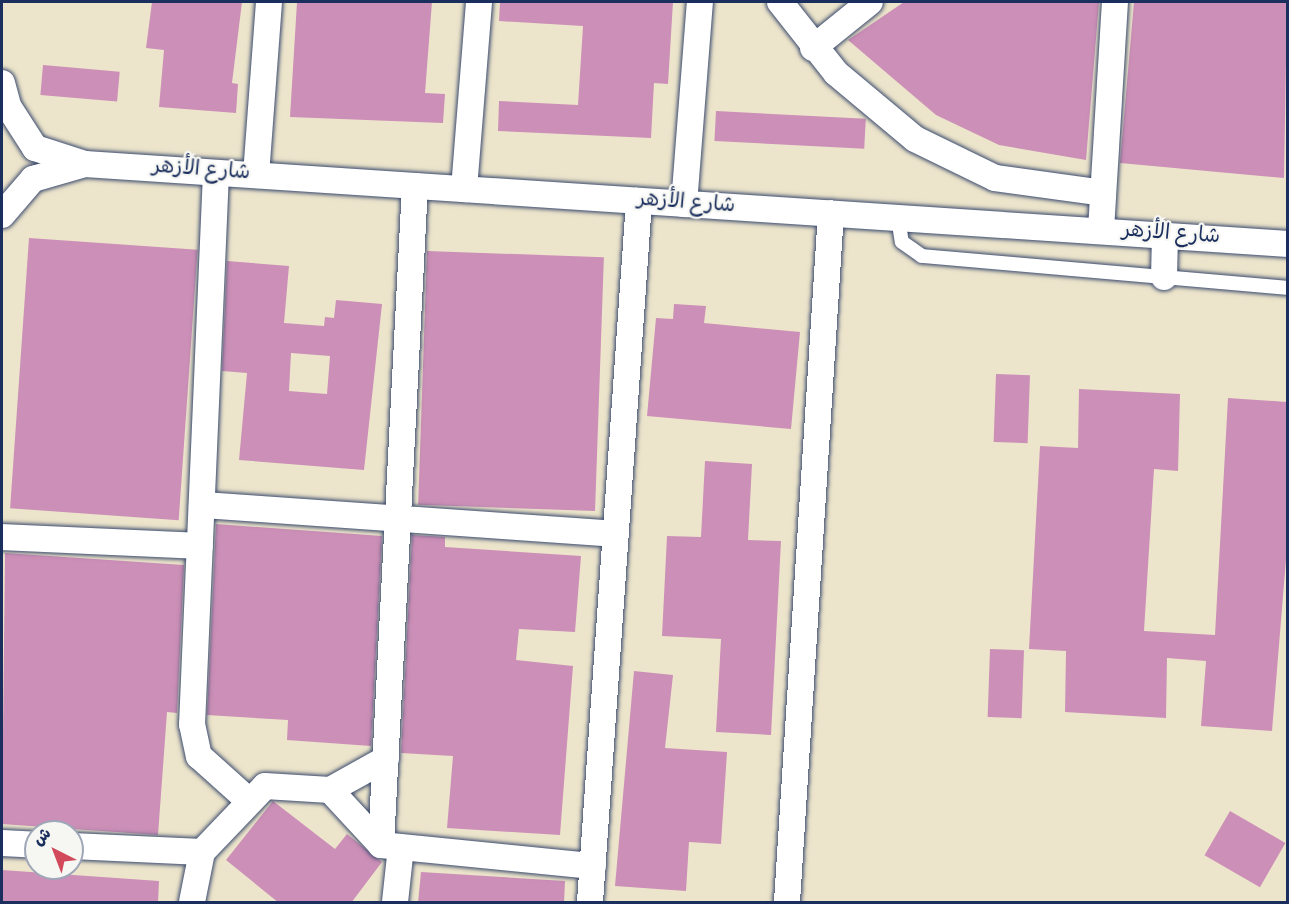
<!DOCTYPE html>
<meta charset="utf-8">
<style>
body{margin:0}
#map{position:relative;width:1289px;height:904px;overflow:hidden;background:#ede5cb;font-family:Dekko,"Playpen Sans Arabic",sans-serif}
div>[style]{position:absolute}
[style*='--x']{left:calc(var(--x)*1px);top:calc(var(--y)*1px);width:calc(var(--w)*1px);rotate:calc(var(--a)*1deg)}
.building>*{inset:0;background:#cc8fb7;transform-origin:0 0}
.roads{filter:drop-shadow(0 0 2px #3a4a6e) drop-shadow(0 0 2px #3a4a6e)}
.lane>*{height:14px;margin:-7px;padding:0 7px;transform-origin:7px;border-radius:7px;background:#fff}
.street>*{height:26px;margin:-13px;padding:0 13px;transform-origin:13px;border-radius:13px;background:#fff}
span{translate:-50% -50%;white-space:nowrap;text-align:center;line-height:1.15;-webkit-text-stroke:4.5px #f6f6f2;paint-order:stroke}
.street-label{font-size:21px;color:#1b2f5e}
.frame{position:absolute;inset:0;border:3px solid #1b2f5e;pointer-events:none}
.north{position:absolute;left:24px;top:820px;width:60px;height:60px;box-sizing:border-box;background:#f6f6f2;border:2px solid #9ea6b7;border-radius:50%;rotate:318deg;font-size:16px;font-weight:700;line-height:24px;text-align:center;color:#1b2f5e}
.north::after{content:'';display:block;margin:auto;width:21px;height:27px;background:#d1495b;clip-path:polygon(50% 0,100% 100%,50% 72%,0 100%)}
</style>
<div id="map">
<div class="building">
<i style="clip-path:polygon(152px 2px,242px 2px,232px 83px,238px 84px,236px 113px,159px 107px,164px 50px,146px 48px)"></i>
<i style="clip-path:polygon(297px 2px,432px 2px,425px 93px,445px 94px,443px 123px,290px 117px)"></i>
<i style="clip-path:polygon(500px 2px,673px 2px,668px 84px,654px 83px,651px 138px,498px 131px,499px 101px,578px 105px,583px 26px,499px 21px)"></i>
<i style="clip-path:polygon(904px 2px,1099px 2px,1086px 160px,999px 145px,936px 115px,848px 40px)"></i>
<i style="clip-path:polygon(1134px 2px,1287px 2px,1284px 178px,1120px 163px)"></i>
<i style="left:43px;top:65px;width:77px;height:30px;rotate:5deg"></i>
<i style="left:716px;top:111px;width:150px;height:30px;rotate:3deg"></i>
<i style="left:29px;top:238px;width:169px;height:271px;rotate:4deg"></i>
<i style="left:427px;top:251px;width:177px;height:254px;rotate:2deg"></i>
<i style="clip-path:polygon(evenodd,227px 261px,289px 266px,284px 323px,324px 326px,325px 317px,334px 318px,336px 300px,382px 304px,364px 470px,239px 460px,247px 373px,222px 371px,227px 261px,291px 353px,330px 356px,327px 394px,289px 391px,291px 353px)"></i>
<i style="clip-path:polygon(674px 304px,706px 306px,704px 323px,800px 332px,791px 429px,647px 416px,656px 318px,673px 319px)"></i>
<i style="left:996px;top:374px;width:34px;height:68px;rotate:2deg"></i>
<i style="clip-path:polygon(1079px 389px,1180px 394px,1178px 471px,1154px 469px,1144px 631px,1215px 635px,1228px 398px,1287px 402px,1287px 547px,1272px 731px,1201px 726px,1206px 661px,1167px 658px,1166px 718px,1065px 712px,1066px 651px,1029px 649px,1040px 446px,1078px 448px)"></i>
<i style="clip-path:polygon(705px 461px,752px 464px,748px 540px,781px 541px,771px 735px,716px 732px,721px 639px,662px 636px,667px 536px,701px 537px)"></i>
<i style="clip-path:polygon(216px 524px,382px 536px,371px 746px,287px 740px,288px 720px,207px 715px)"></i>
<i style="clip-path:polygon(412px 535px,445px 537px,445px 547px,581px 556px,575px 632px,519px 629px,516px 660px,573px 666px,560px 835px,447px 828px,453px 756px,401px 753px)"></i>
<i style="clip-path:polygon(5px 553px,184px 565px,177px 713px,167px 712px,158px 835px,2px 824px)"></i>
<i style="left:990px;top:649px;width:34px;height:68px;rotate:2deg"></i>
<i style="clip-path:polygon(634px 671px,673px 675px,665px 748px,727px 752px,721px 844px,689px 842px,686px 891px,615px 886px)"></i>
<i style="clip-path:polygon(273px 801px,335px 849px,347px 834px,382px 862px,351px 903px,279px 903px,226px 860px)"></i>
<i style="left:1230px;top:811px;width:64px;height:51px;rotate:30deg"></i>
<i style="clip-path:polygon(2px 870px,159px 881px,158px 903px,2px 903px)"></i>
<i style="clip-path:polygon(421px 872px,565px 881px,564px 903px,418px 903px)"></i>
</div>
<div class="roads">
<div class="lane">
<i style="--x:898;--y:218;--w:24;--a:81"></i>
<i style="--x:902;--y:242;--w:24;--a:35"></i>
<i style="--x:922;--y:256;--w:367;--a:5"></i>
</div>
<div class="street">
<i style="--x:780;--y:2;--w:90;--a:51.7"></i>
<i style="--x:836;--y:73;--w:103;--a:39.9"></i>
<i style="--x:915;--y:139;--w:89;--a:26"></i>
<i style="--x:995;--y:178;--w:109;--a:7.9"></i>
<i style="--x:813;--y:48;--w:73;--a:-38.9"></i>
<i style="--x:2;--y:83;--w:24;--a:75"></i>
<i style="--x:8;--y:106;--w:50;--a:57.3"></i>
<i style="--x:35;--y:148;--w:52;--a:17.7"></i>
<i style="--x:85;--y:164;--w:1206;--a:3.8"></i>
<i style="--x:216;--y:173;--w:552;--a:92.49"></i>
<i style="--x:192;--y:724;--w:33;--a:78"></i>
<i style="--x:199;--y:756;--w:64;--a:41.9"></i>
<i style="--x:256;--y:175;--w:173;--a:-85.7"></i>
<i style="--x:464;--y:189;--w:188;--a:-85.4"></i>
<i style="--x:684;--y:204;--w:203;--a:-85.5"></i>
<i style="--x:2;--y:215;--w:48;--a:-49.3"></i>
<i style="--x:33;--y:179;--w:54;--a:-16.1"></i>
<i style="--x:1101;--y:230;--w:228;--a:-86.5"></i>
<i style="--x:1164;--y:277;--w:42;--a:-88.6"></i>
<i style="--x:202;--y:505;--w:414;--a:4"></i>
<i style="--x:2;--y:537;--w:198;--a:2.6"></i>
<i style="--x:330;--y:790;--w:64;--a:-29"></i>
<i style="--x:2;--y:843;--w:34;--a:3"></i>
<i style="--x:381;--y:845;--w:660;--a:-87.05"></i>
<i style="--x:72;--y:846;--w:130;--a:2.6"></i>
<i style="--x:192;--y:902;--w:51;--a:-78.7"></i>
<i style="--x:202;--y:852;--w:91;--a:-46.3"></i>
<i style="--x:265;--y:786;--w:65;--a:3.5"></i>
<i style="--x:330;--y:790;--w:75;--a:47.2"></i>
<i style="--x:381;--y:845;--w:213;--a:5.7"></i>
<i style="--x:395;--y:902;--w:55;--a:-83.8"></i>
<i style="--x:590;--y:902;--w:703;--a:-86"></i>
<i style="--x:787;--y:902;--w:690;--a:-86.35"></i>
</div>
</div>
<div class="street-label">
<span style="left:201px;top:171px;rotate:4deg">شارع الأزهر</span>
<span style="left:686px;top:204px;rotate:4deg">شارع الأزهر</span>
<span style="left:1171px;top:235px;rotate:4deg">شارع الأزهر</span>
</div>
<div class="frame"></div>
<div class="north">ش</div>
</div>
